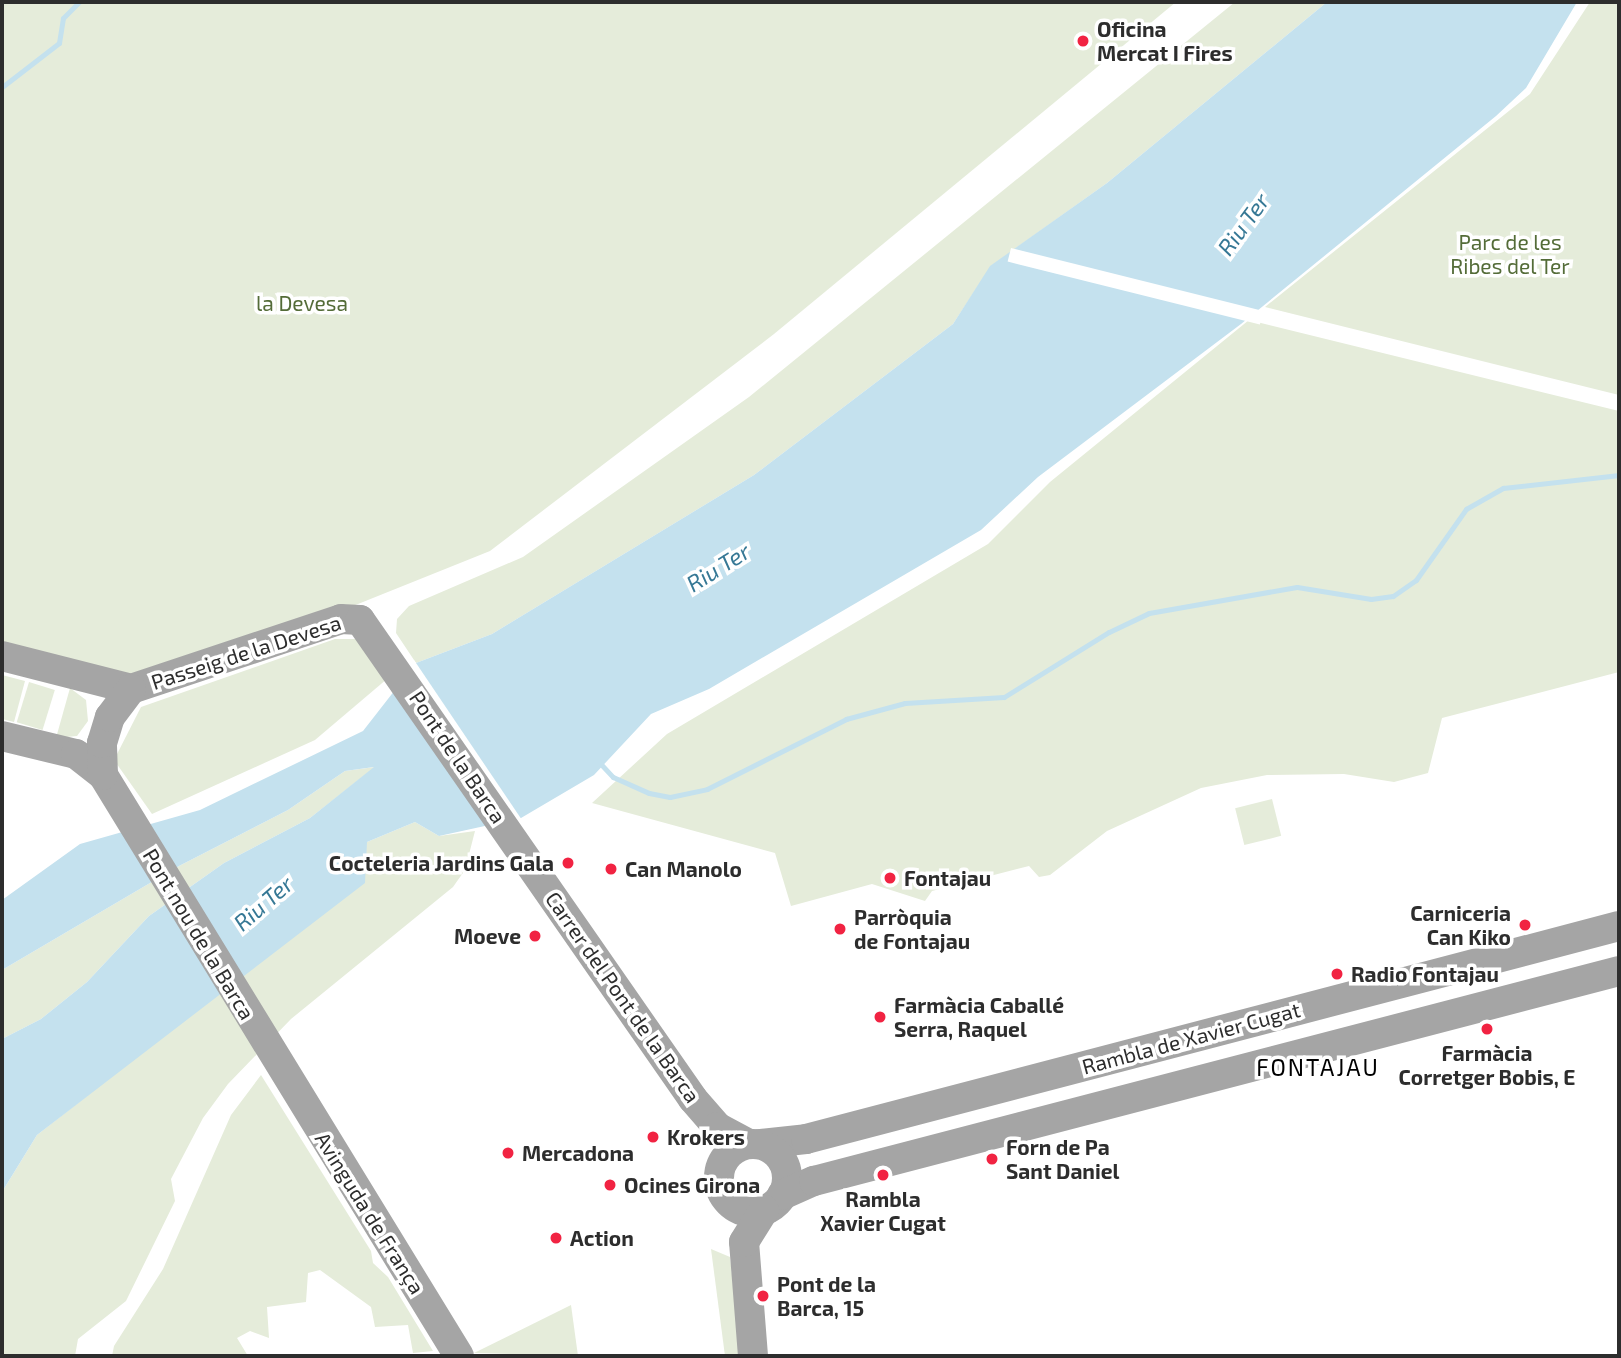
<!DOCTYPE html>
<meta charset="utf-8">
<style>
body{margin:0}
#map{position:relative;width:1621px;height:1358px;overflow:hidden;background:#fff;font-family:"Exo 2",sans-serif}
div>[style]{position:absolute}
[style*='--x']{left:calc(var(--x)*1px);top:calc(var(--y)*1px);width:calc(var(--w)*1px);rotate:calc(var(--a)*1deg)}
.green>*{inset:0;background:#e5ecda;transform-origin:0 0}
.water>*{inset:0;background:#c4e1ee}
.pier>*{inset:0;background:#fff;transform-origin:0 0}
.stream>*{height:5px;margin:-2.5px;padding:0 2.5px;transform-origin:2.5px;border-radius:2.5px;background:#c4e1ee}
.major>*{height:30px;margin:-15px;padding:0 15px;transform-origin:15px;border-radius:15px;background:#a5a5a5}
.major>.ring{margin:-15px;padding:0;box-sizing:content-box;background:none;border:30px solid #a5a5a5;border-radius:50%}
.dots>*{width:19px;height:19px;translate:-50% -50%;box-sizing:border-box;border:4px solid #fff;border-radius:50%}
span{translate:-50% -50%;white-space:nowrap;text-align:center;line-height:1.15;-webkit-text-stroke:7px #fff;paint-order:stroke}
.poi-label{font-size:21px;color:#2d2d2d;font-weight:700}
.left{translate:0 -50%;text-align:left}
.right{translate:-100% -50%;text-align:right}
.park-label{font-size:21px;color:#546c38}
.street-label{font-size:21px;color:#2d2d2d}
.water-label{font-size:23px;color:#367895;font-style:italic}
.neighbourhood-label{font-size:23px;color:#000;letter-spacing:2px}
.frame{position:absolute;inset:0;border:4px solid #2d2d2d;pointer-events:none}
</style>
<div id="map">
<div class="green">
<i style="clip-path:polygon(2px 2px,1176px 2px,774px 334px,490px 551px,358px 604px,123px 682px,2px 646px)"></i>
<i style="clip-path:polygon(1235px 2px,1327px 2px,1107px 183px,991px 266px,953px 324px,754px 475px,492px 634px,416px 663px,396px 633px,397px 619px,409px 606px,523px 557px,749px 397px)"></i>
<i style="clip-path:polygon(1590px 2px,1619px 2px,1619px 395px,1265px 307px,1530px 94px)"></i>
<i style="clip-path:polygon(1249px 320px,1619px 411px,1619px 672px,1442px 718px,1428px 773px,1394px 782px,1344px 774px,1267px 775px,1201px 788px,1107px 831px,1050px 875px,1039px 877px,1029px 866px,932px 891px,925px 901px,872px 884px,791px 906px,775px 853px,592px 803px,667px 734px,988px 544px,1050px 482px)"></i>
<i style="clip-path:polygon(335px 639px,363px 639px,394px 673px,315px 740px,152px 814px,114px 760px,141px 707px)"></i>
<i style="clip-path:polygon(2px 675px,25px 681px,14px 722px,2px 719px)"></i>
<i style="left:29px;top:682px;width:27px;height:42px;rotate:17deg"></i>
<i style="clip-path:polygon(70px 688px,86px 700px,88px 721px,77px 736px,56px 738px)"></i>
<i style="clip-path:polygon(375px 767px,310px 818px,224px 863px,149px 916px,87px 982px,41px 1019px,2px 1039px,2px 970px,179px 866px,288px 810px,345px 771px)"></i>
<i style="left:1272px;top:799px;width:38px;height:38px;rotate:76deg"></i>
<i style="clip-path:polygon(415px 822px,439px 836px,475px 831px,465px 870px,453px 887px,291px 1019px,228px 1084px,203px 1118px,171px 1179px,175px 1201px,126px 1301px,78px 1339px,75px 1356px,2px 1356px,2px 1192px,37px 1135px,254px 965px,367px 842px)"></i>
<i style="clip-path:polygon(261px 1075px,371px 1251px,373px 1263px,388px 1277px,433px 1351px,413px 1353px,408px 1325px,375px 1327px,371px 1307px,320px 1270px,308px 1273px,306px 1302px,267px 1307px,269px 1338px,250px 1331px,237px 1338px,248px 1356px,112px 1356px,114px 1346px,163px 1269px,231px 1115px)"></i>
<i style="clip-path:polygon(711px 1249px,730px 1257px,741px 1356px,725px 1356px)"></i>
<i style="clip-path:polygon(571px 1305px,578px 1356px,474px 1353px)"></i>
</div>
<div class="water">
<i style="clip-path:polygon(1327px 2px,1577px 2px,1526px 88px,1496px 116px,1241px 324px,1038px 477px,981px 530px,709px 689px,651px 714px,594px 775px,521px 818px,439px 836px,415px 822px,367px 842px,365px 883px,37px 1135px,2px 1192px,2px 1039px,41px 1019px,87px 982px,149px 916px,224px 863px,310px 818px,374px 767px,345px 771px,288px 810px,179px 866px,2px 970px,2px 900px,80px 844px,200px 810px,363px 731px,416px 663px,492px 634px,754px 475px,953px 324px,990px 266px,1107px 183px)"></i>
</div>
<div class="pier">
<i style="left:1011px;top:248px;width:260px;height:14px;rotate:14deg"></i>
<i style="left:414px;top:660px;width:194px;height:26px;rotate:56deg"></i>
</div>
<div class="stream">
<i style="--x:2;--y:87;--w:72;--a:-37.7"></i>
<i style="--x:59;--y:43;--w:25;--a:-81"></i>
<i style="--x:63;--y:18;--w:23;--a:-45"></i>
<i style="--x:598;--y:761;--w:22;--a:47"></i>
<i style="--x:613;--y:777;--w:39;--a:24"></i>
<i style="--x:649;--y:793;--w:21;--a:11"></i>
<i style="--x:670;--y:797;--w:38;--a:-12"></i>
<i style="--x:707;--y:789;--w:156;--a:-26.7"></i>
<i style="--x:846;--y:719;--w:61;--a:-15.2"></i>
<i style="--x:905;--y:703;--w:99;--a:-3.5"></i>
<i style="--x:1004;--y:697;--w:123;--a:-31.8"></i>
<i style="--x:1109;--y:632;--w:44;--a:-25.4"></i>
<i style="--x:1149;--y:613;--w:150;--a:-10"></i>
<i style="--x:1297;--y:587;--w:75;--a:9.2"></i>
<i style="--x:1371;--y:599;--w:22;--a:-8"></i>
<i style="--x:1393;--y:596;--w:28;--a:-35"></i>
<i style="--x:1416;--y:580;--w:87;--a:-54.8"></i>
<i style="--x:1466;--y:509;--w:43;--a:-29.6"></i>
<i style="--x:1503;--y:488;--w:117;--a:-6.4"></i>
</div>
<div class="major">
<i style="--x:2;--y:656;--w:133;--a:14.3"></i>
<i style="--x:131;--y:689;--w:221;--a:-18.4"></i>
<i style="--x:341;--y:619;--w:19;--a:3"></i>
<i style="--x:360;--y:620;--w:583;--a:55.19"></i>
<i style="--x:693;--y:1099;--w:37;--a:49"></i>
<i style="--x:717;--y:1127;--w:36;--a:28"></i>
<i style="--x:2;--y:736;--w:76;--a:13.7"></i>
<i style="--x:76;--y:754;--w:34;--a:38"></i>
<i style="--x:103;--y:775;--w:681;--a:58.5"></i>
<i style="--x:103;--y:775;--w:32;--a:-92"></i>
<i style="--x:102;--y:743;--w:27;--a:-73"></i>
<i style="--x:110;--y:717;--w:35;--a:-53"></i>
<i style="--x:761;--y:1144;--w:45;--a:-6.3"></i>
<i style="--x:806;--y:1139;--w:840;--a:-14.68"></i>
<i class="ring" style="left:719px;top:1144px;width:38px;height:38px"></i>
<i style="--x:782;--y:1195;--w:35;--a:-24"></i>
<i style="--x:814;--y:1181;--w:832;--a:-14.62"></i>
<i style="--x:753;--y:1356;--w:114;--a:-94.5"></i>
<i style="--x:744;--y:1242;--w:38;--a:-58"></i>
</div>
<div class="dots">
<i style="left:1083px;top:41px;background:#f12342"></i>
<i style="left:568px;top:863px;background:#f12342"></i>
<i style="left:611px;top:869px;background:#f12342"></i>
<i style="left:890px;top:878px;background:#f12342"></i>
<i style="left:1525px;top:925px;background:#f12342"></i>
<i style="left:840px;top:929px;background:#f12342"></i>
<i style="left:535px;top:936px;background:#f12342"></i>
<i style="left:1337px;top:974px;background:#f12342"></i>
<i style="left:880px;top:1017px;background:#f12342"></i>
<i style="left:1487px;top:1029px;background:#f12342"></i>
<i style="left:653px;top:1137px;background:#f12342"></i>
<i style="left:508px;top:1153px;background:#f12342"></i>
<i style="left:992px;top:1159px;background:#f12342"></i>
<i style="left:883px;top:1175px;background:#f12342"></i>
<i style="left:610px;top:1185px;background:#f12342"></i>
<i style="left:556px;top:1238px;background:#f12342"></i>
<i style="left:763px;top:1296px;background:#f12342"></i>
</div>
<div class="poi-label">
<span class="left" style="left:1097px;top:41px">Oficina<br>Mercat I Fires</span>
<span class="right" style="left:554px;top:863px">Cocteleria Jardins Gala</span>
<span class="left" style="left:625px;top:869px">Can Manolo</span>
<span class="left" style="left:904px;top:878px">Fontajau</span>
<span class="right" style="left:1511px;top:925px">Carniceria<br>Can Kiko</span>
<span class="left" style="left:854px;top:929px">Parròquia<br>de Fontajau</span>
<span class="right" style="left:521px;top:936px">Moeve</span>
<span class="left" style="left:1351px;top:974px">Radio Fontajau</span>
<span class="left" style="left:894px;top:1017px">Farmàcia Caballé<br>Serra, Raquel</span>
<span style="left:1487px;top:1065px">Farmàcia<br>Corretger Bobis, E</span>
<span class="left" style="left:667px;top:1137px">Krokers</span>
<span class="left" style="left:1006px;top:1159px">Forn de Pa<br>Sant Daniel</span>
<span class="left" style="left:522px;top:1153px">Mercadona</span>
<span class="left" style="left:624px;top:1185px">Ocines Girona</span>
<span style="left:883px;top:1211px">Rambla<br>Xavier Cugat</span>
<span class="left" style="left:570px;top:1238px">Action</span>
<span class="left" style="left:777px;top:1296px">Pont de la<br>Barca, 15</span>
</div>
<div class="park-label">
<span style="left:1510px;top:254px">Parc de les<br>Ribes del Ter</span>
<span style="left:302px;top:303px">la Devesa</span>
</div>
<div class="street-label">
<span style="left:246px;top:652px;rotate:-18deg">Passeig de la Devesa</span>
<span style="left:458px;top:757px;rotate:56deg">Pont de la Barca</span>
<span style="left:199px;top:934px;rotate:59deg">Pont nou de la Barca</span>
<span style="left:623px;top:997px;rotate:55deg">Carrer del Pont de la Barca</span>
<span style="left:1191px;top:1038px;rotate:-15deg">Rambla de Xavier Cugat</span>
<span style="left:370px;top:1213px;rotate:58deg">Avinguda de França</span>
</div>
<div class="water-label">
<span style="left:1243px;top:224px;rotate:-54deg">Riu Ter</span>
<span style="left:718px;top:567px;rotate:-32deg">Riu Ter</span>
<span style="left:263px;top:903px;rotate:-41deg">Riu Ter</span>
</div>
<div class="neighbourhood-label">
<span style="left:1318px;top:1067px">FONTAJAU</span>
</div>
<div class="frame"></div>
</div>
